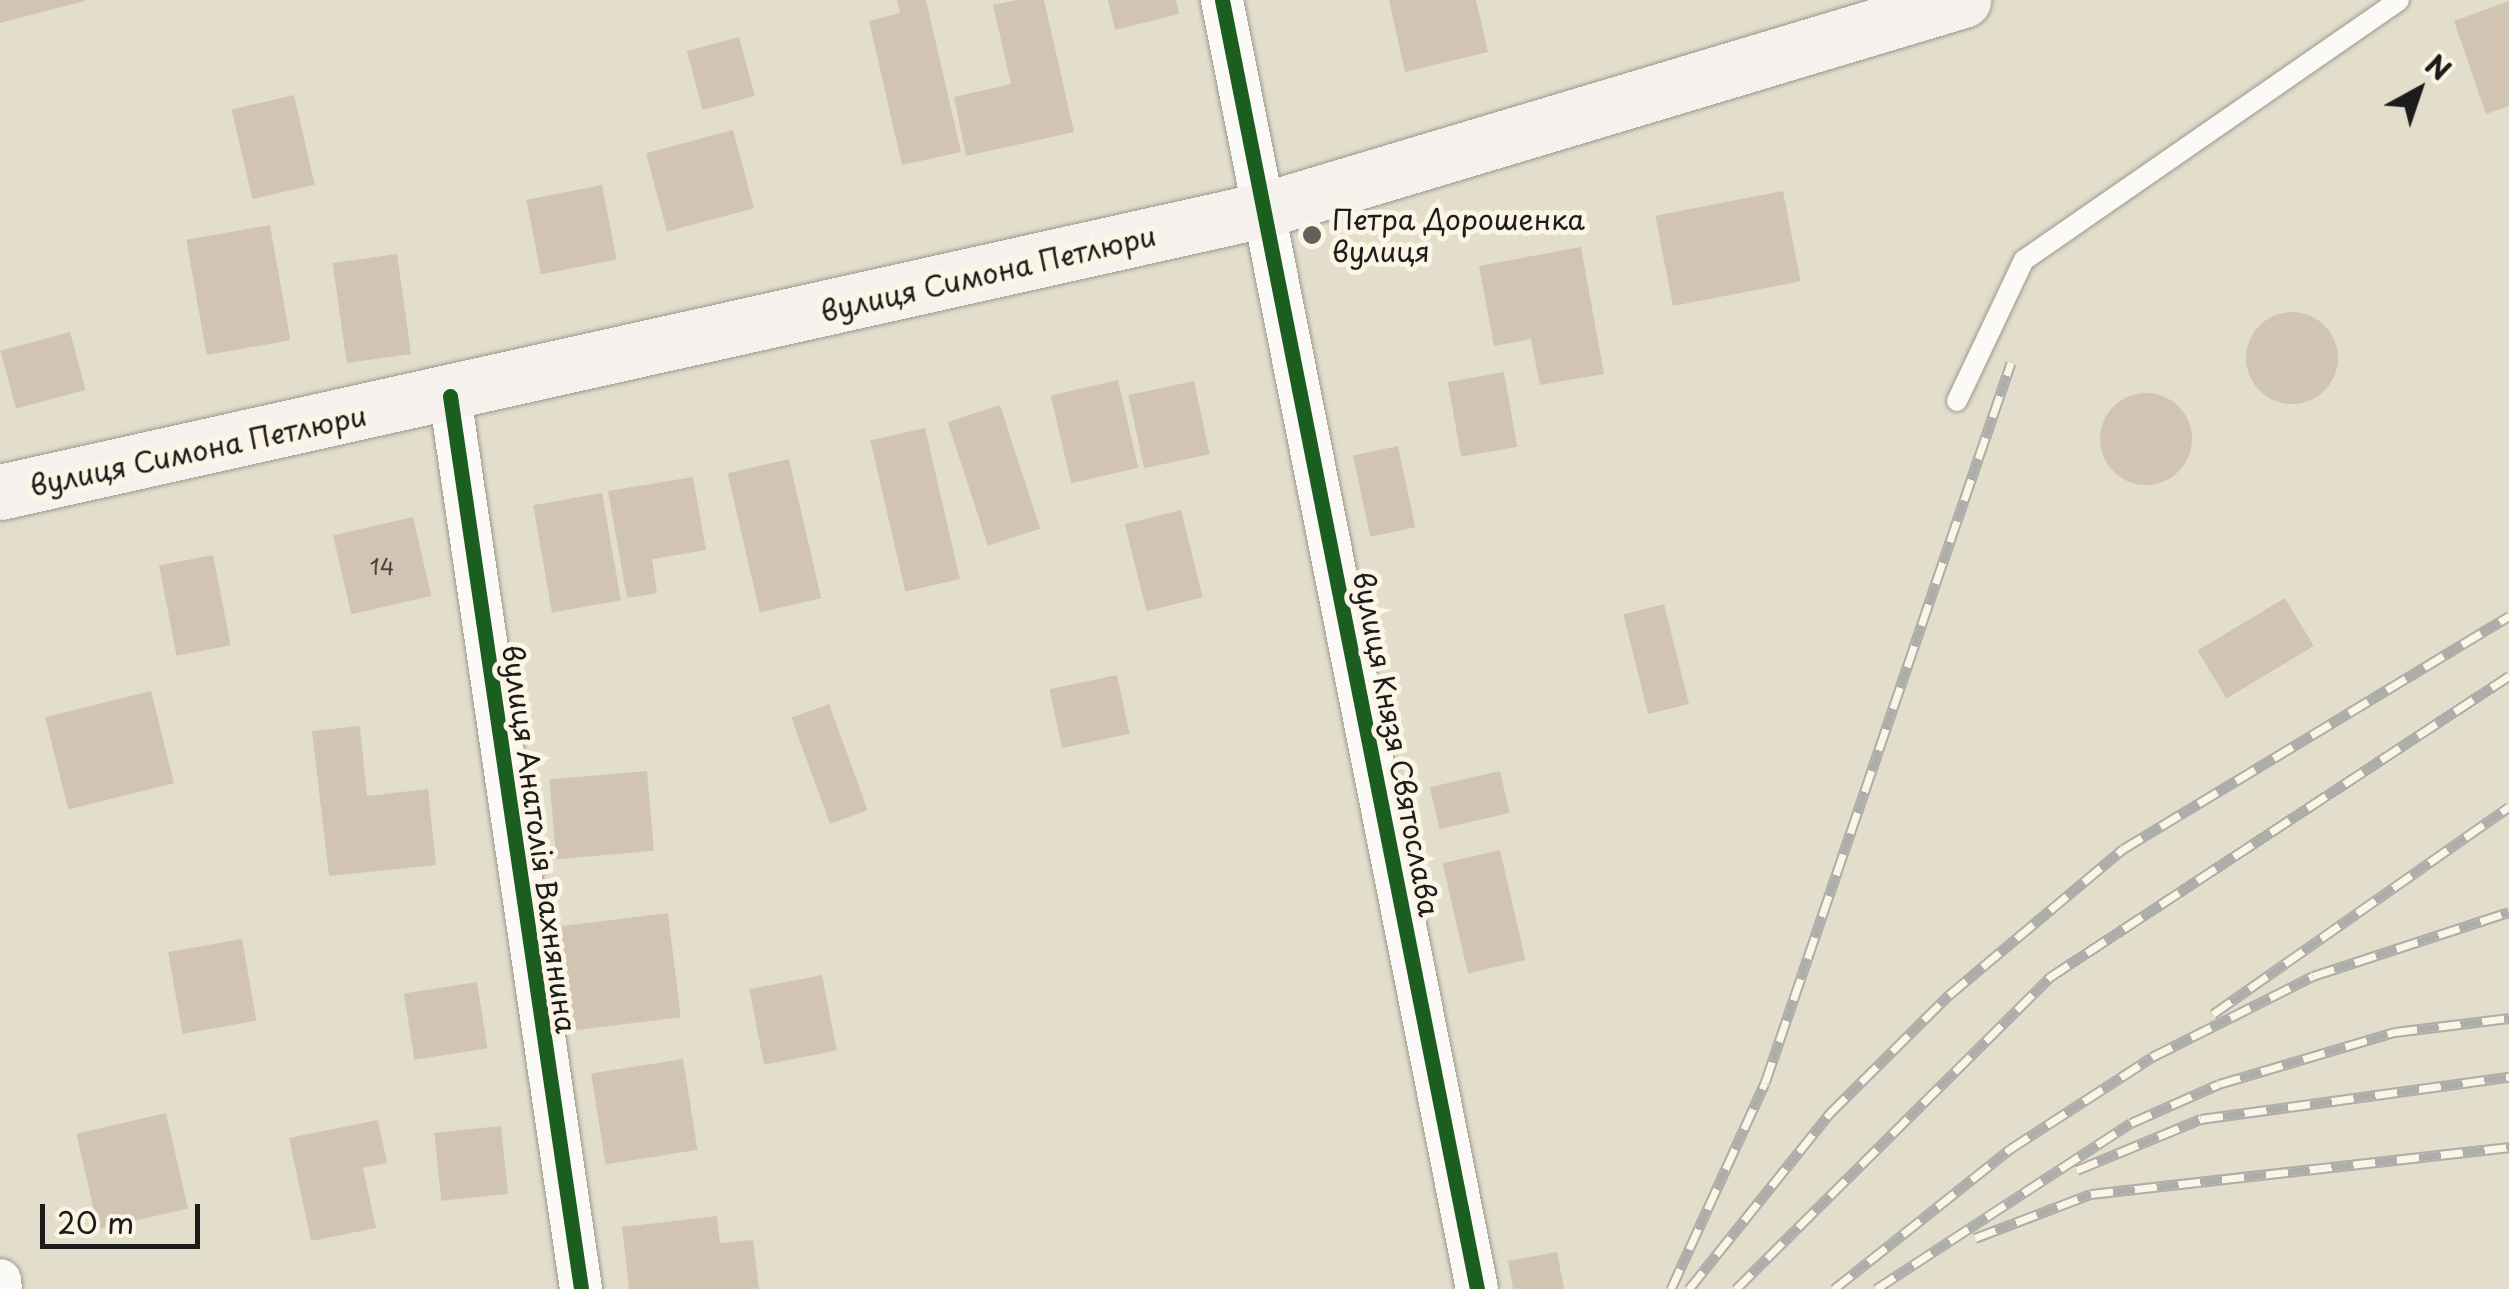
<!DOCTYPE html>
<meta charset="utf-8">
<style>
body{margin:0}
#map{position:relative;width:2509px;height:1289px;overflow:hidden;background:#e3decc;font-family:"Playpen Sans",sans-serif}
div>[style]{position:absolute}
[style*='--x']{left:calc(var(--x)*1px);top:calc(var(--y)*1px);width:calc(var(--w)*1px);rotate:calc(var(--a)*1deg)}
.building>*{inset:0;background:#d1c4b3;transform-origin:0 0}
.round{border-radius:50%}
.roads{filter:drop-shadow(0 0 2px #9b988e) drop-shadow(0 0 2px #9b988e)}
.service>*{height:20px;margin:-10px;padding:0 10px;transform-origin:10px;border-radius:10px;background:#fbfaf7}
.minor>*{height:42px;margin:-21px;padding:0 21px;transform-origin:21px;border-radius:21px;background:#fbfaf7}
.secondary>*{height:55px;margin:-27.5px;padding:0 27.5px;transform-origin:27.5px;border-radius:27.5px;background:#f5f2ed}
.rail>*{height:11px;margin-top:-5.5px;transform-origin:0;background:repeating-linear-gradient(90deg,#fcf5e5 0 22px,#adadaa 0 44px);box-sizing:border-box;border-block:2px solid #adadaa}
.cycleway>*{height:15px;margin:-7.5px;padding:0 7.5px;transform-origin:7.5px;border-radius:7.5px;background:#1b5e20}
.dots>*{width:28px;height:28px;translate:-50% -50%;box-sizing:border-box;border:5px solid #fcf5e5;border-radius:50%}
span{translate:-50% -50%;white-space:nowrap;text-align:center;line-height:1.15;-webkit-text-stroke:10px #fcf5e5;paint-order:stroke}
.number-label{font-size:22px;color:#494642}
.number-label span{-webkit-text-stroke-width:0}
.poi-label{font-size:28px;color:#1c1c1c}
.left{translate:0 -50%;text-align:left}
.street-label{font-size:28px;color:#1c1c1c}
.north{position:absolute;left:2369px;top:40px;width:100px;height:100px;-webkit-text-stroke:8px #fcf5e5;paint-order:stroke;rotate:40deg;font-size:28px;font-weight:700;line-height:40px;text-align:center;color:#1c1c1c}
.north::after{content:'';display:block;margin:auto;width:35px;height:45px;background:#1c1c1c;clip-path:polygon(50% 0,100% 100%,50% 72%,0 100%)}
.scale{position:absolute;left:40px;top:1204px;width:160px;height:45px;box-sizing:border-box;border:5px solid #1c1c1c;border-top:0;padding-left:12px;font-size:30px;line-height:35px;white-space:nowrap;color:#1c1c1c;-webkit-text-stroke:8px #fcf5e5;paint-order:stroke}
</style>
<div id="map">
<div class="building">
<i style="clip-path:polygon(0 0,84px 0,84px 1px,0 23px)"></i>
<i style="clip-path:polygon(897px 0,926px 0,961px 152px,902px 165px,869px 21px,900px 13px)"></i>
<i style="clip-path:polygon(1017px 0,1044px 0,1074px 132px,966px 156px,954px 97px,1011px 84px,993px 5px)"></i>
<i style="clip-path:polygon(1108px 0,1176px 0,1179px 14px,1115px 30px)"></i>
<i style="clip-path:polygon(1389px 0,1476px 0,1488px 52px,1405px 72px)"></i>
<i style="clip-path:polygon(2509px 1px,2509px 106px,2486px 114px,2454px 21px)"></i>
<i style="left:739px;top:37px;width:61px;height:54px;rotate:75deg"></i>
<i style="left:294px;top:95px;width:92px;height:64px;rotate:77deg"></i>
<i style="left:733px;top:130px;width:81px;height:90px;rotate:75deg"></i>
<i style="left:602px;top:185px;width:76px;height:77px;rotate:79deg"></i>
<i style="left:1783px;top:191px;width:92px;height:130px;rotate:79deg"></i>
<i style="left:270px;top:225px;width:117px;height:85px;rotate:80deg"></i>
<i style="clip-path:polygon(1581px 247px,1604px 374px,1540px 385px,1531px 339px,1494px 346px,1479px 266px)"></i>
<i style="left:397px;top:254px;width:101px;height:65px;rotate:82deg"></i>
<i class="round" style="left:2246px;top:312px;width:92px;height:92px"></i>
<i style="left:70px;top:332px;width:60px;height:72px;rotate:75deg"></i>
<i style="left:1504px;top:372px;width:76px;height:57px;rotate:80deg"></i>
<i style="left:1118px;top:380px;width:90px;height:69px;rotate:77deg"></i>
<i style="left:1194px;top:381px;width:75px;height:67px;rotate:78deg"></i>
<i class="round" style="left:2100px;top:393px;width:92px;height:92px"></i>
<i style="left:1000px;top:405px;width:130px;height:55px;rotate:72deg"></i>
<i style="left:925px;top:428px;width:155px;height:56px;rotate:77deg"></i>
<i style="left:1398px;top:446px;width:83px;height:46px;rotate:78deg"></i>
<i style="left:789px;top:459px;width:143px;height:63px;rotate:77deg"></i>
<i style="clip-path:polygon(693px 477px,706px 550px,652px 559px,657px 593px,627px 598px,608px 491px)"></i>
<i style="left:602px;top:493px;width:109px;height:70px;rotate:80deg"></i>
<i style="left:1181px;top:510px;width:90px;height:58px;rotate:76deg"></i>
<i style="left:413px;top:517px;width:81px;height:82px;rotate:77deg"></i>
<i style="left:213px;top:555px;width:92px;height:55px;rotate:79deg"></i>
<i style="left:2285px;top:598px;width:56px;height:102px;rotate:59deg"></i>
<i style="left:1664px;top:604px;width:103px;height:42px;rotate:76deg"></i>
<i style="left:1117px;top:675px;width:60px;height:69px;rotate:78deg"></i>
<i style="left:151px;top:691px;width:95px;height:109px;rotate:76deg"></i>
<i style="left:829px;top:704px;width:113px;height:40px;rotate:70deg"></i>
<i style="clip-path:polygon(360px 726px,367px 796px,428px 789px,436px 865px,329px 876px,312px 731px)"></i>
<i style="left:647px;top:771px;width:80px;height:98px;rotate:85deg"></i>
<i style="left:1500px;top:771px;width:43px;height:72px;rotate:77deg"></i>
<i style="left:1500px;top:850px;width:113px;height:59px;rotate:77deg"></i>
<i style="left:668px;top:913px;width:105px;height:111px;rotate:83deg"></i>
<i style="left:242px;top:939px;width:83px;height:75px;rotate:80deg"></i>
<i style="left:822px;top:975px;width:77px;height:74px;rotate:79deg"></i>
<i style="left:477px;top:982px;width:67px;height:74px;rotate:81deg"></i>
<i style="left:683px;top:1059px;width:92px;height:93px;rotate:81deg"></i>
<i style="left:166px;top:1113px;width:98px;height:92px;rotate:77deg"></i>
<i style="clip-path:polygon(378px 1120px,387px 1163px,363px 1168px,376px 1228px,311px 1241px,289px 1138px)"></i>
<i style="left:501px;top:1126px;width:68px;height:67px;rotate:84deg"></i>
<i style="clip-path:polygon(717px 1216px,720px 1243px,753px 1240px,759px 1289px,629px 1289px,622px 1227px)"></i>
<i style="clip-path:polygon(1557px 1252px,1564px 1289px,1513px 1289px,1508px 1261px)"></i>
</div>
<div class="roads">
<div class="service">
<i style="--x:1957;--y:401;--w:156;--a:-64.6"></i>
<i style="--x:2024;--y:260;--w:456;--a:-34.7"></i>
</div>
<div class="minor">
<i style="--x:1222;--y:0;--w:1314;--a:78.81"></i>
<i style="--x:450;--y:396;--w:903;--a:81.65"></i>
<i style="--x:0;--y:1280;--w:9;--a:84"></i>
</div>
<div class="secondary">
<i style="--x:0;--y:492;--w:1298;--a:-12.59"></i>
<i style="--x:1267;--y:209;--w:727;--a:-16.71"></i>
</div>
</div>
<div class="rail">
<i style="--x:2213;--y:1014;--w:361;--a:-35"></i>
<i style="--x:2077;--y:1170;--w:134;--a:-22.4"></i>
<i style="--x:2201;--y:1119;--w:311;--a:-7.8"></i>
<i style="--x:1975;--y:1238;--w:124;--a:-20.8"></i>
<i style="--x:2091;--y:1194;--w:421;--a:-6.4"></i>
<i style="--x:1671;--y:1289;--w:226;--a:-65.5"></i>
<i style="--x:1765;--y:1083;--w:761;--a:-71.14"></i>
<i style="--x:1689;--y:1289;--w:226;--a:-51.3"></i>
<i style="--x:1830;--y:1113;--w:168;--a:-44.8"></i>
<i style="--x:1949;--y:995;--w:227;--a:-40"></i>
<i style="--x:2123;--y:849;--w:451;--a:-31.1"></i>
<i style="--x:1736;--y:1289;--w:443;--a:-44.8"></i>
<i style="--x:2050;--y:977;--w:549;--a:-33.26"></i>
<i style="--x:1834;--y:1289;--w:225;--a:-38.5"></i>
<i style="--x:2010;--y:1149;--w:169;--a:-32.9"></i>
<i style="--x:2152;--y:1057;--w:180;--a:-26.7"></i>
<i style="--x:2313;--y:976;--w:206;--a:-18.1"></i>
<i style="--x:1876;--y:1289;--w:304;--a:-33.1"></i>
<i style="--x:2131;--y:1123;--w:96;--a:-23.9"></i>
<i style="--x:2219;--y:1084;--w:184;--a:-16.5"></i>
<i style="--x:2395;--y:1032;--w:115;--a:-7"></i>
</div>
<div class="cycleway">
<i style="--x:1222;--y:0;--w:1314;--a:78.81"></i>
<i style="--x:450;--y:396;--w:903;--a:81.65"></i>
</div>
<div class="dots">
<i style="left:1312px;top:235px;background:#62605a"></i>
</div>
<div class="number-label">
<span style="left:382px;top:566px">14</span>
</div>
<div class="poi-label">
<span class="left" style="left:1332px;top:235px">Петра Дорошенка<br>вулиця</span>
</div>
<div class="street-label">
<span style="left:988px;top:273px;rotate:-13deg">вулиця Симона Петлюри</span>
<span style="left:198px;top:450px;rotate:-12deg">вулиця Симона Петлюри</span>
<span style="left:1397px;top:744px;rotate:79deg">вулиця Князя Святослава</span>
<span style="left:540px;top:839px;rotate:82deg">вулиця Анатолія Вахнянина</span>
</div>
<div class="north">N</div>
<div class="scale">20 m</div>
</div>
